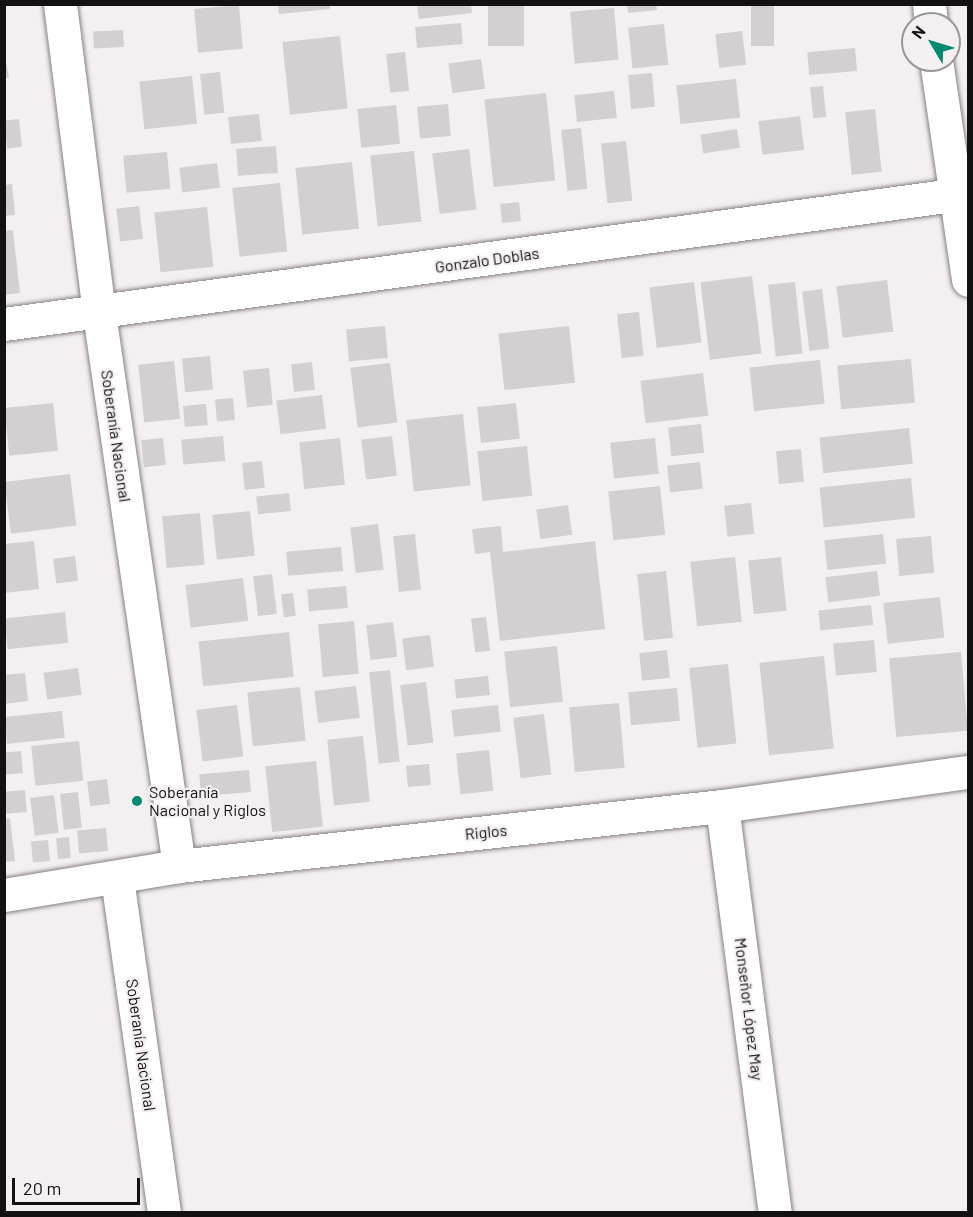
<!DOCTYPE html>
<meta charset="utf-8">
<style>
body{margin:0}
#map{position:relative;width:973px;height:1217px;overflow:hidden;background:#f4eff1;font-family:Barlow,sans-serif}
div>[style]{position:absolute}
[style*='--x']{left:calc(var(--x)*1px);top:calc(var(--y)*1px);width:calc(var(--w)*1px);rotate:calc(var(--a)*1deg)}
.building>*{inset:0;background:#d4cfd1;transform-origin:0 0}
.roads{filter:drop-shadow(0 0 2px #868183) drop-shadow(0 0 2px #868183)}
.street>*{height:33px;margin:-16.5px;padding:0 16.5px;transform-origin:16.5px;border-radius:16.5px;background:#fff}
.dots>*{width:16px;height:16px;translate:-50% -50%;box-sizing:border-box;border:3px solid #f4eff1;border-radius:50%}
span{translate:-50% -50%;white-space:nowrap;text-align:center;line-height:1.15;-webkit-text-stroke:4.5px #f4eff1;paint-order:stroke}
.street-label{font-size:16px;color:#131112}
.poi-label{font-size:16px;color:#131112}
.left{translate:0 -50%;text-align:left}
.frame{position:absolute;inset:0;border:6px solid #131112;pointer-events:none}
.north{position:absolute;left:901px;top:12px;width:60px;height:60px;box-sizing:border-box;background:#f4eff1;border:2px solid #9a9698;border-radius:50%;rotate:308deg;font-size:16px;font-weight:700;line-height:24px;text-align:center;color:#131112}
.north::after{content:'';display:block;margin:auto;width:21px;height:27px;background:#008a72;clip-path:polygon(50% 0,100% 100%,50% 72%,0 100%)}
.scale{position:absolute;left:12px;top:1178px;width:128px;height:27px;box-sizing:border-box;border:3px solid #131112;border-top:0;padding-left:8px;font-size:18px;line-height:21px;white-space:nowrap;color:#131112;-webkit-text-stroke:4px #f4eff1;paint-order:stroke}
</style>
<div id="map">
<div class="building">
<i style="clip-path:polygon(278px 4px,330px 4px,330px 9px,279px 14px)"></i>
<i style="clip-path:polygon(417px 4px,471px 4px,472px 13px,419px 19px)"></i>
<i style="left:488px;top:4px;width:36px;height:42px"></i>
<i style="clip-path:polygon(627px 4px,656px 4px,657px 10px,628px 13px)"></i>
<i style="left:239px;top:5px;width:44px;height:45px;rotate:85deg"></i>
<i style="left:751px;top:5px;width:23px;height:41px"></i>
<i style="left:614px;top:8px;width:52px;height:44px;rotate:85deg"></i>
<i style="left:461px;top:23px;width:21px;height:46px;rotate:85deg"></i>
<i style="left:664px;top:24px;width:41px;height:36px;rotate:84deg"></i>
<i style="left:123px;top:30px;width:17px;height:30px;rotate:87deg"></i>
<i style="left:742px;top:31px;width:34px;height:27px;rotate:83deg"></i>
<i style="left:340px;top:36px;width:73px;height:58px;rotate:84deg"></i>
<i style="left:855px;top:48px;width:23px;height:48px;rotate:85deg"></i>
<i style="clip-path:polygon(4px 50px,9px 78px,4px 78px)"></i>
<i style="left:405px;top:52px;width:39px;height:19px;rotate:84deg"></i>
<i style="left:481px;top:59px;width:30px;height:33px;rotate:82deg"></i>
<i style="left:220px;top:72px;width:41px;height:20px;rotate:84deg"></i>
<i style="left:652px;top:73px;width:34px;height:24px;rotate:85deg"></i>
<i style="left:192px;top:76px;width:48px;height:53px;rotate:84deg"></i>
<i style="left:736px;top:79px;width:39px;height:60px;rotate:84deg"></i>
<i style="left:823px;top:86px;width:31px;height:13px;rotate:84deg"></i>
<i style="left:614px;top:91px;width:27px;height:40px;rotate:84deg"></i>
<i style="left:546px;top:93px;width:88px;height:62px;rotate:84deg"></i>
<i style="left:448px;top:104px;width:32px;height:31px;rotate:85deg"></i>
<i style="left:396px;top:105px;width:39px;height:39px;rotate:84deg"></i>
<i style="left:875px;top:109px;width:63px;height:30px;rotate:84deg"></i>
<i style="left:259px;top:114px;width:27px;height:31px;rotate:84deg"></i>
<i style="left:800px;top:116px;width:34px;height:42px;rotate:83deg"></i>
<i style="left:19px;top:119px;width:28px;height:15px;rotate:84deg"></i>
<i style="left:581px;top:128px;width:61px;height:20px;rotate:84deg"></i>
<i style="left:737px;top:129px;width:19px;height:37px;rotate:81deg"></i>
<i style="left:626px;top:141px;width:60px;height:25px;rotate:84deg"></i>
<i style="left:276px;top:146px;width:27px;height:40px;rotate:86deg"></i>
<i style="left:469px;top:149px;width:61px;height:37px;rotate:83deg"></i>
<i style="left:414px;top:151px;width:71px;height:44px;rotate:84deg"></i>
<i style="left:167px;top:152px;width:37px;height:44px;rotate:85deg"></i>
<i style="left:352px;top:162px;width:67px;height:57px;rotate:84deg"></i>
<i style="left:217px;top:163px;width:25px;height:38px;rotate:83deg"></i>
<i style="left:280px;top:183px;width:69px;height:48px;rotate:84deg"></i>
<i style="clip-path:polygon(12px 184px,15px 215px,4px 216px,4px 185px)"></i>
<i style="left:519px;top:202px;width:19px;height:19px;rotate:84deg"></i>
<i style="left:139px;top:206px;width:33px;height:23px;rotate:83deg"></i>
<i style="left:207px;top:207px;width:60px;height:53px;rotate:84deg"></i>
<i style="clip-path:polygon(13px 230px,20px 293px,4px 295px,4px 231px)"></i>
<i style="left:752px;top:276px;width:78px;height:52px;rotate:83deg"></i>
<i style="left:887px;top:280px;width:52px;height:51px;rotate:83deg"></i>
<i style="left:694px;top:282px;width:61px;height:45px;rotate:83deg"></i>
<i style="left:795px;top:282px;width:72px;height:27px;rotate:84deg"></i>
<i style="left:822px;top:289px;width:60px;height:20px;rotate:83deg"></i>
<i style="left:639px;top:312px;width:44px;height:22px;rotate:84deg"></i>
<i style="left:385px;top:326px;width:32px;height:39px;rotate:85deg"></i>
<i style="left:569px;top:326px;width:57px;height:71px;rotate:84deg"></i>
<i style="left:210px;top:356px;width:34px;height:28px;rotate:85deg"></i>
<i style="left:911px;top:359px;width:44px;height:74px;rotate:85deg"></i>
<i style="left:820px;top:360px;width:44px;height:71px;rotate:84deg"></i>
<i style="left:174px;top:361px;width:58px;height:36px;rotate:84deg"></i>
<i style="left:312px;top:362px;width:28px;height:21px;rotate:84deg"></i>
<i style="left:390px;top:363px;width:60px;height:40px;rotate:83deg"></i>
<i style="left:269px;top:368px;width:37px;height:26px;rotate:84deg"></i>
<i style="left:703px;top:373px;width:43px;height:63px;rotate:83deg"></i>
<i style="left:322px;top:395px;width:34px;height:46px;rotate:83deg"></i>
<i style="left:233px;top:398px;width:22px;height:18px;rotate:85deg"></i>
<i style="left:53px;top:403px;width:48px;height:49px;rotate:84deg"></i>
<i style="left:516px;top:403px;width:36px;height:39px;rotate:84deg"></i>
<i style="left:206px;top:404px;width:21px;height:23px;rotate:85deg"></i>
<i style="left:463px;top:414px;width:72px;height:57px;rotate:84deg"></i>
<i style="left:701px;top:424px;width:29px;height:33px;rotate:84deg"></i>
<i style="left:909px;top:428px;width:36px;height:90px;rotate:84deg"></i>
<i style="left:223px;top:436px;width:25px;height:42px;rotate:85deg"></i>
<i style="left:392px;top:436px;width:40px;height:31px;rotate:83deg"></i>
<i style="left:163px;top:438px;width:27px;height:22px;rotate:84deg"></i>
<i style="left:340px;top:438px;width:47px;height:41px;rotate:84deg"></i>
<i style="left:655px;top:438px;width:36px;height:45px;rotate:84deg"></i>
<i style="left:527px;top:446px;width:50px;height:50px;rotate:84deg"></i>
<i style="left:801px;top:449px;width:33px;height:25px;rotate:85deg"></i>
<i style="left:262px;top:461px;width:27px;height:20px;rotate:84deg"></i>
<i style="left:700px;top:462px;width:27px;height:33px;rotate:84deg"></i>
<i style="left:70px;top:474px;width:52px;height:66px;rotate:83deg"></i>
<i style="left:911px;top:478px;width:40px;height:92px;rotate:84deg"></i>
<i style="left:660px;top:486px;width:49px;height:52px;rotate:84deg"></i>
<i style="left:289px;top:493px;width:18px;height:33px;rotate:84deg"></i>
<i style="left:751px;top:503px;width:31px;height:27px;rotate:84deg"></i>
<i style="left:568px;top:505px;width:30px;height:32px;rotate:82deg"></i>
<i style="left:250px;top:511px;width:45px;height:38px;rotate:84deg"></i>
<i style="left:200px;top:513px;width:52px;height:38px;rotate:85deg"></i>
<i style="left:378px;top:524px;width:46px;height:28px;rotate:83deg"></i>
<i style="clip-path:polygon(501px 526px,503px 552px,595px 541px,605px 629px,500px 641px,490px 552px,475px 554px,472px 529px)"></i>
<i style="left:415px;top:534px;width:56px;height:22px;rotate:84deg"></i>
<i style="left:883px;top:534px;width:30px;height:59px;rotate:84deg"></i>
<i style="left:931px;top:536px;width:37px;height:35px;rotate:85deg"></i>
<i style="clip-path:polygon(34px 541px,39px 589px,4px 593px,4px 544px)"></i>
<i style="left:341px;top:547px;width:24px;height:55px;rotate:85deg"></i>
<i style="left:75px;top:556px;width:25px;height:22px;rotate:83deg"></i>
<i style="left:735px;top:557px;width:65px;height:45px;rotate:84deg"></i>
<i style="left:781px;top:557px;width:54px;height:33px;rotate:84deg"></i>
<i style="left:666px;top:571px;width:67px;height:29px;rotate:84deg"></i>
<i style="left:877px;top:571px;width:25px;height:52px;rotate:83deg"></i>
<i style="left:272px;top:574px;width:40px;height:19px;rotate:83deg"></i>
<i style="left:243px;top:578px;width:43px;height:58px;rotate:83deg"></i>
<i style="left:346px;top:586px;width:22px;height:39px;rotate:85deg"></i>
<i style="left:293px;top:593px;width:23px;height:12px;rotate:83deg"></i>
<i style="left:940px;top:597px;width:41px;height:57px;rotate:84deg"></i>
<i style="left:871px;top:605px;width:20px;height:53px;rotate:84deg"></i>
<i style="left:65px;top:612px;width:31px;height:61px;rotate:84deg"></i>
<i style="left:486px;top:617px;width:34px;height:15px;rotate:83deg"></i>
<i style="left:354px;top:621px;width:53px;height:36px;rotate:85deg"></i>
<i style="left:393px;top:622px;width:35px;height:27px;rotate:83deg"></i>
<i style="left:289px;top:632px;width:45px;height:91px;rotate:84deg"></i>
<i style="left:430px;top:635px;width:32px;height:28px;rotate:83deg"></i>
<i style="left:874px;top:640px;width:32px;height:41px;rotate:85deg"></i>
<i style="left:557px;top:646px;width:56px;height:53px;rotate:84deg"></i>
<i style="left:667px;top:650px;width:28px;height:28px;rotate:84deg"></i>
<i style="left:961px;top:652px;width:79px;height:72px;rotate:85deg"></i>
<i style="left:824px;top:656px;width:93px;height:65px;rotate:84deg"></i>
<i style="left:728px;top:664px;width:80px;height:39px;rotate:84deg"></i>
<i style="left:78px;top:668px;width:27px;height:35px;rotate:82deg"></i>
<i style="left:390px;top:670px;width:92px;height:21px;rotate:84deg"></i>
<i style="clip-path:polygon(25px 673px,28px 701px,4px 704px,4px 675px)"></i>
<i style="left:488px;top:676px;width:19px;height:34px;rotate:84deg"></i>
<i style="left:426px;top:682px;width:61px;height:26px;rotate:83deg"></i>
<i style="left:356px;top:686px;width:32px;height:42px;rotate:83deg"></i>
<i style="left:300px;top:687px;width:54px;height:53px;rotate:84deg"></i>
<i style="left:677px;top:688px;width:33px;height:49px;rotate:85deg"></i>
<i style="left:619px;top:703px;width:65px;height:50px;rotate:85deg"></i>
<i style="left:237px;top:705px;width:52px;height:41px;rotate:83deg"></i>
<i style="left:498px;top:705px;width:27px;height:47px;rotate:84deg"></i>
<i style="left:62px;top:711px;width:27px;height:58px;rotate:84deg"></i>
<i style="left:544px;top:714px;width:61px;height:31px;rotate:83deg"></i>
<i style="left:363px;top:736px;width:66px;height:36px;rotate:84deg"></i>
<i style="left:79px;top:741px;width:40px;height:48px;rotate:84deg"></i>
<i style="left:489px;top:750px;width:41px;height:33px;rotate:84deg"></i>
<i style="left:21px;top:751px;width:22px;height:17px;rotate:85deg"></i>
<i style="left:316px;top:761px;width:66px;height:51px;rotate:84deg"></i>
<i style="left:429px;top:764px;width:21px;height:23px;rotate:85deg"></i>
<i style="left:249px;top:770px;width:22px;height:50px;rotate:85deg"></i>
<i style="left:107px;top:779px;width:25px;height:20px;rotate:83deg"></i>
<i style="left:25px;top:790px;width:22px;height:21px;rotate:85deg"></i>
<i style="left:78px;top:792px;width:36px;height:18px;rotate:84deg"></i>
<i style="left:54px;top:795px;width:38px;height:24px;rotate:83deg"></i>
<i style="clip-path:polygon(10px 818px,15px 861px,5px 862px,5px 819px)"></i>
<i style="left:106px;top:828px;width:23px;height:29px;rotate:85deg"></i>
<i style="left:69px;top:837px;width:21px;height:13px;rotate:85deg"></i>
<i style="left:48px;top:840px;width:21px;height:17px;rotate:85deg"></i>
</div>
<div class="roads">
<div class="street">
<i style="--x:60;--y:4;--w:311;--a:82.8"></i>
<i style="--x:99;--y:313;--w:559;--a:81.77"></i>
<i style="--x:929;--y:4;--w:20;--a:84"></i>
<i style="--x:936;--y:60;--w:222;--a:81.7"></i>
<i style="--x:4;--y:324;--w:973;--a:-7.74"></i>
<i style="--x:722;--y:806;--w:409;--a:82.6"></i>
<i style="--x:117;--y:878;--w:337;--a:82"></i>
<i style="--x:4;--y:895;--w:177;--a:-9.4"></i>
<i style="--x:179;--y:866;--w:546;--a:-6.31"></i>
<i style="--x:722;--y:806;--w:248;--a:-7.9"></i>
</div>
</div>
<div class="dots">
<i style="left:137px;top:801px;background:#008a72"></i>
</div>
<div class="street-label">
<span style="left:487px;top:260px;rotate:-8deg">Gonzalo Doblas</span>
<span style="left:116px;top:436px;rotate:82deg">Soberanía Nacional</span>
<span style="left:486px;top:832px;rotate:-6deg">Riglos</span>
<span style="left:749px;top:1009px;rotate:83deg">Monseñor López May</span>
<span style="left:141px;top:1045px;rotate:82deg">Soberanía Nacional</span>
</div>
<div class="poi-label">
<span class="left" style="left:149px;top:801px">Soberanía<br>Nacional y Riglos</span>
</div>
<div class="frame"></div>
<div class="north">N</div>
<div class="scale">20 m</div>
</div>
